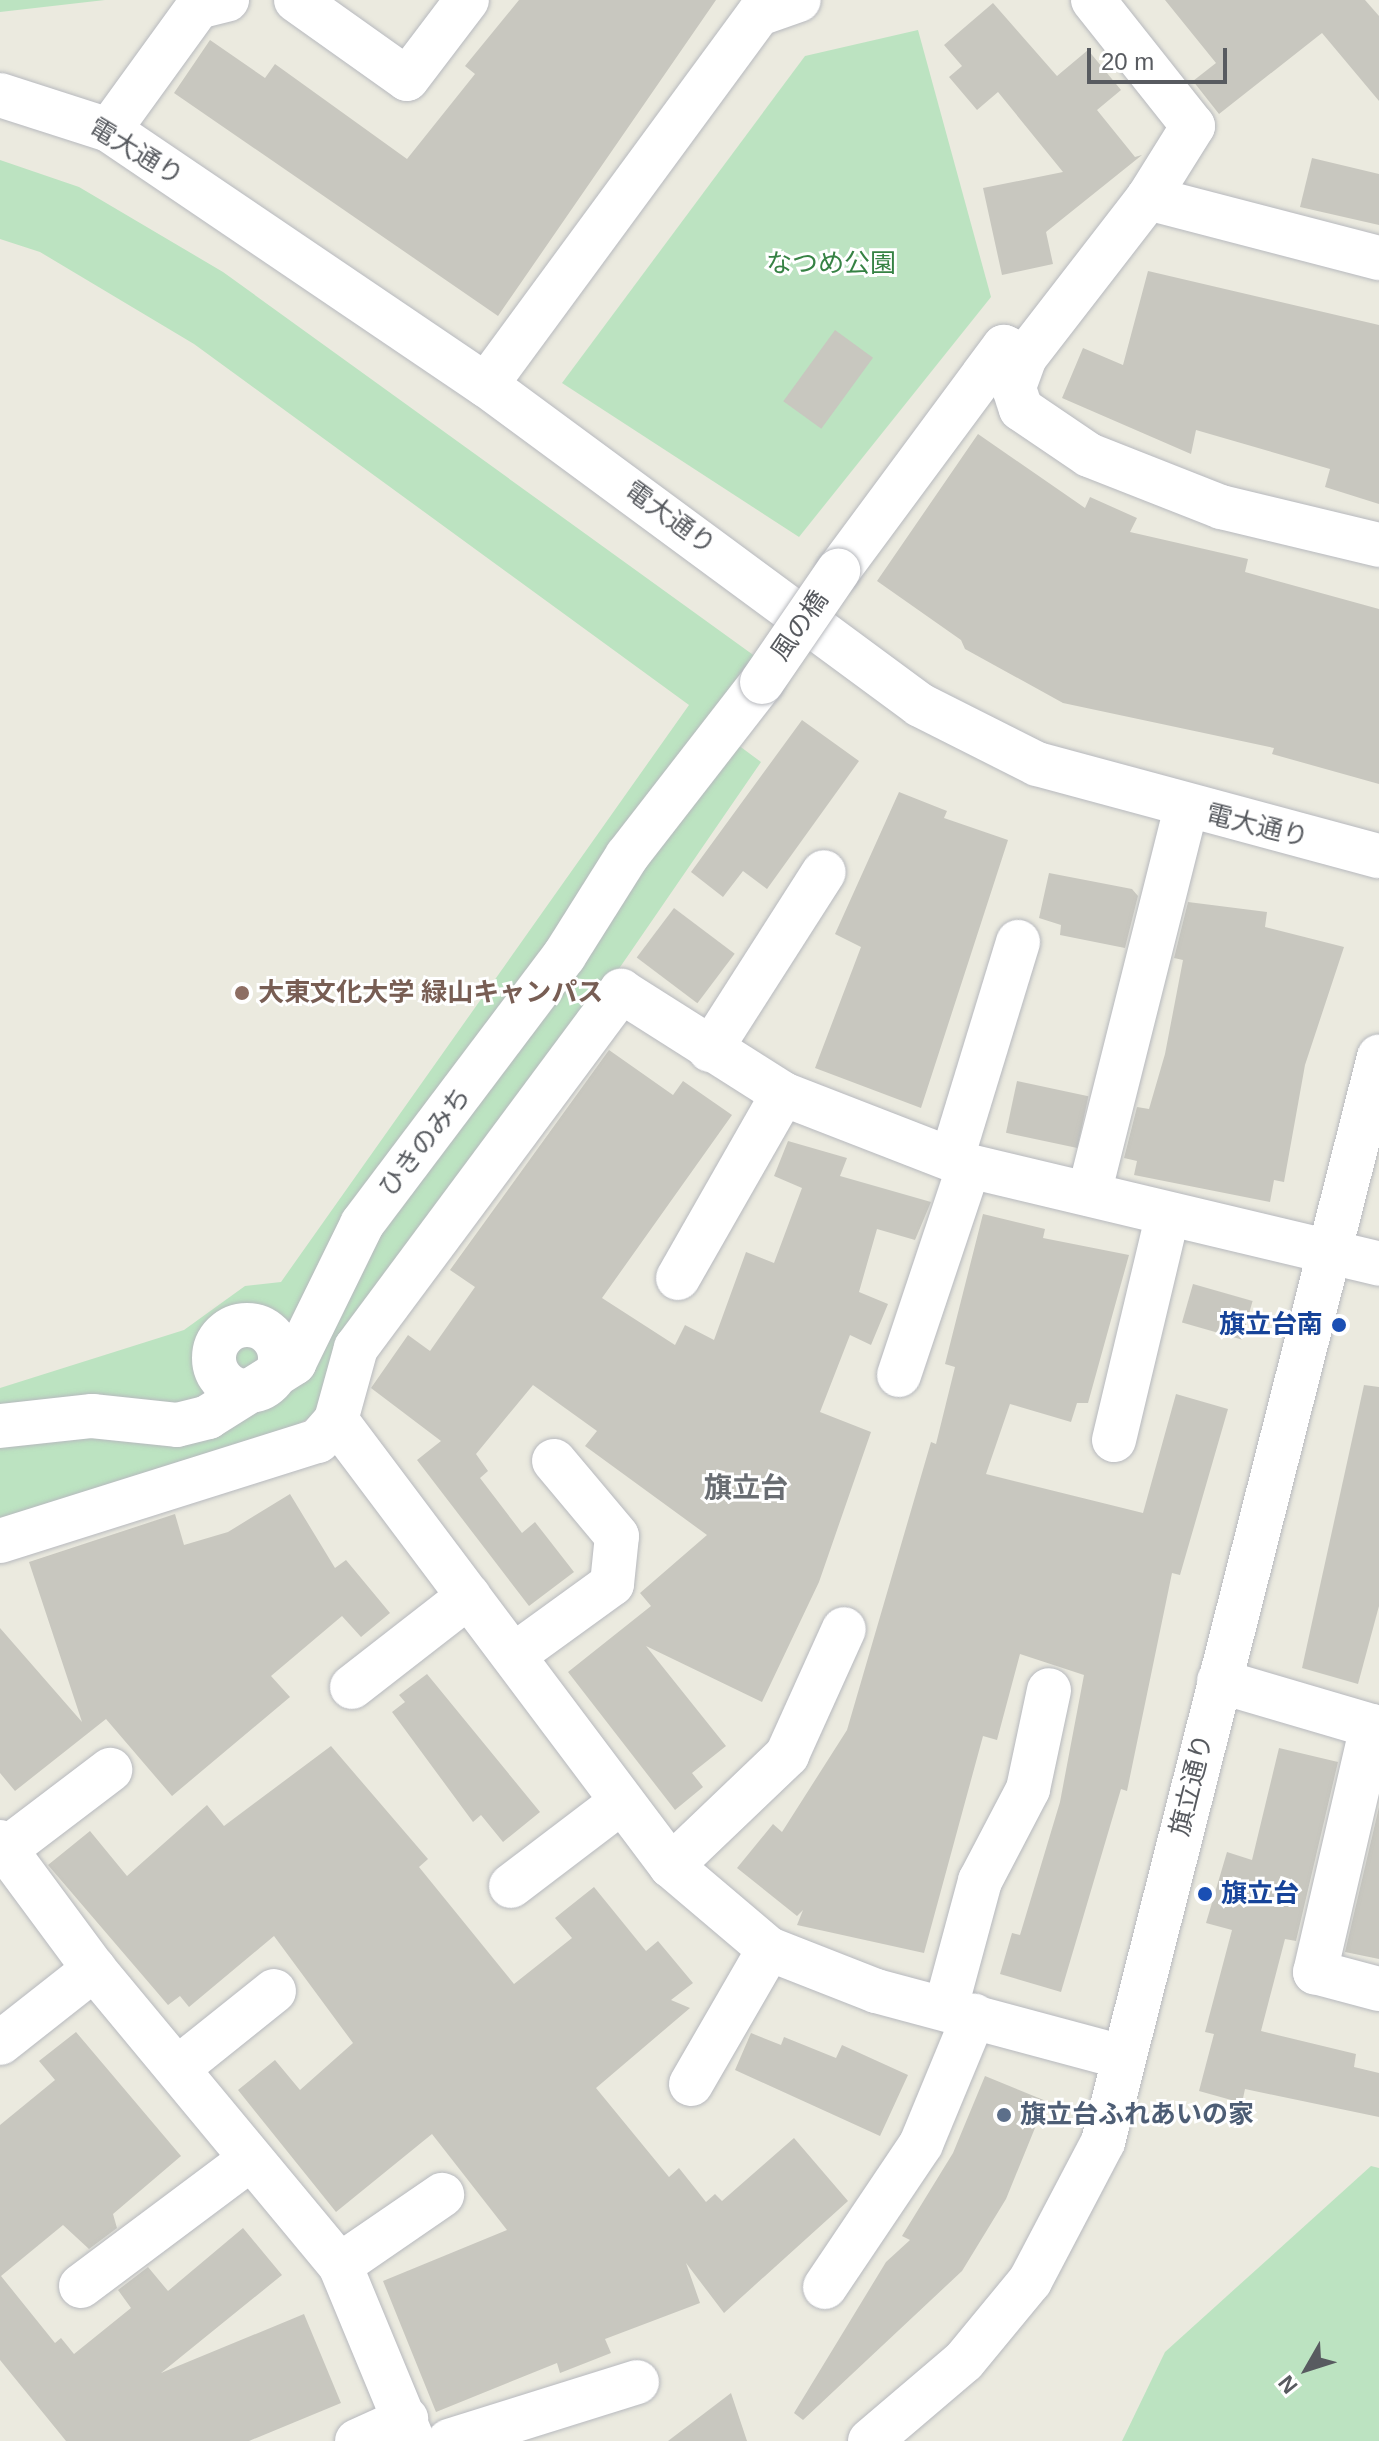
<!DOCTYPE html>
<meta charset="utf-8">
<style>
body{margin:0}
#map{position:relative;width:1379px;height:2441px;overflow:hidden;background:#ebeadf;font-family:Helvetica,"Noto Sans JP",sans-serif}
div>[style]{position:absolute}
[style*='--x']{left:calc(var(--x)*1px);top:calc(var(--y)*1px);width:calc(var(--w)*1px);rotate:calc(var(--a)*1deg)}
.green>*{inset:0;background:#bce3c1}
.building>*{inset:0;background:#c8c7bf;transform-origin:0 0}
.roads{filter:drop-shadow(0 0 2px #b7b9be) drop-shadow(0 0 2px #b7b9be)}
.minor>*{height:44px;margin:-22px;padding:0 22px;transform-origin:22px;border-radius:22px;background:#fff}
.minor>.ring{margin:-22px;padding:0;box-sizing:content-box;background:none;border:44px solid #fff;border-radius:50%}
.bridges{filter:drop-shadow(0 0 2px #b7b9be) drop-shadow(0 0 2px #b7b9be)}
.minor-bridge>*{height:44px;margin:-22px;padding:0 22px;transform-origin:22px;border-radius:22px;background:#fff}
.dots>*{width:22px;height:22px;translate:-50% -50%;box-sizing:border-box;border:4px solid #fff;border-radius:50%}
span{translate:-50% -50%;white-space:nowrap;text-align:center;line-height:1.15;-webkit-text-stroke:6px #fff;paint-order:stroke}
.street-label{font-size:26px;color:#585b60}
.park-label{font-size:26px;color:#368244}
.education-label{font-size:26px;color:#785e54;font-weight:700}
.left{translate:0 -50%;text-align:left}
.transit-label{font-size:26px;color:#164399;font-weight:700}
.right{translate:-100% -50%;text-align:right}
.service-label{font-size:26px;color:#4e5e75;font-weight:700}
.neighbourhood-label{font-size:28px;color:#696d72;font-weight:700}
.north{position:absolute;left:1267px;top:2329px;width:80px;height:80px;-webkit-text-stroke:6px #fff;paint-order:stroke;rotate:231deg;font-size:22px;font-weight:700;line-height:32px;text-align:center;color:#585b60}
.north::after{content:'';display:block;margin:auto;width:28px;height:36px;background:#585b60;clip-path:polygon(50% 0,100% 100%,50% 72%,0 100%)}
.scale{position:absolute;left:1087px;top:48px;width:140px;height:36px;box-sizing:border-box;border:4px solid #585b60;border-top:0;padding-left:10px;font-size:24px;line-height:28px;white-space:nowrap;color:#585b60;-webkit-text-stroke:6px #fff;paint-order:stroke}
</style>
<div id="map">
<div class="green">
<i style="clip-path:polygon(0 0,105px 0,0 12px)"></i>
<i style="clip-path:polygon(918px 30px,991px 297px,799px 537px,562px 383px,805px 56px)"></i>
<i style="clip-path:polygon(0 160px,79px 187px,223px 272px,785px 678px,734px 742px,761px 762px,311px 1417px,266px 1442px,0 1520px,0 1388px,184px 1330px,245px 1286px,281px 1282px,689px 705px,194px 344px,40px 252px,0 239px)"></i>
<i style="clip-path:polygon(1371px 2166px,1379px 2168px,1379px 2441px,1122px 2441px,1165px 2352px)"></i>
</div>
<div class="building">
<i style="clip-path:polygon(519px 0,716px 0,498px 316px,174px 93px,210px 40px,265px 78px,275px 64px,407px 159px,475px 74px,465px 66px)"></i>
<i style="clip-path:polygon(1165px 0,1365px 0,1379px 16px,1379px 101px,1322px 33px,1219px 114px,1193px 81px,1216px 63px)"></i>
<i style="clip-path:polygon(993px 3px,1057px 76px,1088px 50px,1121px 90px,1097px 110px,1135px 157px,1142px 155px,1046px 232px,1053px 264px,1002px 275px,983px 188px,1063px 172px,998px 92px,977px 110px,949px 77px,962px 66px,944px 45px)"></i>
<i style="clip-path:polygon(1312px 158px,1379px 174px,1379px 225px,1300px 207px)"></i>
<i style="clip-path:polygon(1148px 271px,1379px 325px,1379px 504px,1325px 487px,1330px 469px,1196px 430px,1191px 454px,1062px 398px,1083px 348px,1123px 365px)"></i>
<i style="left:835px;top:330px;width:47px;height:88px;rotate:36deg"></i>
<i style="clip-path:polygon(978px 434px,1085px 508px,1090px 497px,1137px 518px,1130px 532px,1248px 559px,1245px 572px,1379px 609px,1379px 784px,1272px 754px,1274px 748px,1063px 703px,965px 649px,961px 640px,877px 581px)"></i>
<i style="clip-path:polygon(802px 720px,859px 761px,767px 889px,743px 871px,723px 897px,691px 872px)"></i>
<i style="clip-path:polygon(899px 792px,947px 811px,944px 818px,1008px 840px,921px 1108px,815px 1068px,861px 947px,835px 934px)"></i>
<i style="clip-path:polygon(1049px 873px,1132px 889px,1138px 896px,1125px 948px,1060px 935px,1061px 925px,1039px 918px)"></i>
<i style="clip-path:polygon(1188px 902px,1267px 912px,1265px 927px,1344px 947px,1305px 1065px,1284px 1182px,1274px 1180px,1270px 1202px,1134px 1175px,1137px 1161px,1124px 1158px,1137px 1107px,1149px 1109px,1165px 1054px,1183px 960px,1174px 958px)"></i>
<i style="left:674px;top:908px;width:76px;height:62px;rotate:37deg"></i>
<i style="clip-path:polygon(609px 1050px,673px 1095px,683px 1081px,732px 1115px,602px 1298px,675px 1345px,685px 1325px,714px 1340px,746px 1252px,774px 1263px,802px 1188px,774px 1176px,788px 1141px,847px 1158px,840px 1176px,931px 1202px,915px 1240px,877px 1229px,859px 1292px,888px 1304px,871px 1345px,850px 1335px,820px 1412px,871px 1432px,819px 1582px,762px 1702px,646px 1646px,726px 1746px,692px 1773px,703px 1787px,675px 1810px,568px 1672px,651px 1606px,640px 1593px,707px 1535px,585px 1446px,597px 1431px,533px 1385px,476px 1454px,488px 1471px,480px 1478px,522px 1533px,535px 1522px,574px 1572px,529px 1606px,417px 1460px,441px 1441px,371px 1388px,408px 1335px,430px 1351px,475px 1287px,450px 1270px)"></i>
<i style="left:1017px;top:1081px;width:73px;height:53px;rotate:12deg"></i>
<i style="clip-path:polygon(983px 1214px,1045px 1229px,1043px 1238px,1129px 1255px,1088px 1403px,1077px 1403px,1071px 1422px,1010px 1404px,986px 1474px,1143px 1513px,1176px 1394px,1228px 1409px,1180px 1575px,1172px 1573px,1127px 1791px,1121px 1789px,1061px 1992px,1000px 1974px,1012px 1933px,1020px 1935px,1060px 1802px,1084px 1675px,1020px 1654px,997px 1740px,983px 1736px,924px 1953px,797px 1925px,803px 1910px,797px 1916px,737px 1868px,773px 1824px,782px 1832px,847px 1730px,931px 1442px,936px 1444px,955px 1367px,945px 1364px)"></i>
<i style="left:1193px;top:1284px;width:62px;height:40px;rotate:16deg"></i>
<i style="clip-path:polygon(1364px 1385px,1379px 1387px,1379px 1606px,1358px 1684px,1302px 1668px)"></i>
<i style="clip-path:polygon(290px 1494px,335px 1568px,346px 1560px,390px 1613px,361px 1637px,342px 1616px,271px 1676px,290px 1697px,172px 1796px,106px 1719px,15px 1791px,0 1773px,0 1628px,82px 1722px,29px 1562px,175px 1514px,184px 1545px,228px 1532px)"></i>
<i style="clip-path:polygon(427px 1674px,540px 1812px,503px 1842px,481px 1815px,473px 1822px,392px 1712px,405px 1702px,399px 1695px)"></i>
<i style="clip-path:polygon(331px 1746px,428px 1859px,419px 1867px,514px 1984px,572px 1938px,555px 1918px,594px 1887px,646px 1951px,658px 1941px,693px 1983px,671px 2000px,690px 2008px,596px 2088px,669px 2177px,679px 2168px,706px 2202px,715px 2194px,722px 2201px,794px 2138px,848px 2201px,724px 2313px,686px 2263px,700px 2303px,605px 2339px,611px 2353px,560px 2373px,557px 2363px,436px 2412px,383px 2281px,507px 2230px,432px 2134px,336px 2212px,238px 2090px,275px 2060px,300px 2090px,353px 2043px,274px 1936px,189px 2007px,180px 1996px,168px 2005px,48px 1865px,90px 1831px,127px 1876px,207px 1805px,224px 1826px)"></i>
<i style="clip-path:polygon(1279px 1748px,1338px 1762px,1296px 1941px,1285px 1939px,1261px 2031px,1356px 2054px,1354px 2067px,1379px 2073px,1379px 2117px,1245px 2089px,1242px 2103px,1199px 2091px,1214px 2034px,1205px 2032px,1232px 1930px,1206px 1923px,1227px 1852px,1252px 1860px)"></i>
<i style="clip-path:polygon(1379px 1807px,1379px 1959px,1345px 1952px)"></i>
<i style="clip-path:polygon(76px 2032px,181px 2156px,113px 2214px,117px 2228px,89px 2249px,63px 2225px,1px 2276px,55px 2343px,61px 2338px,74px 2354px,131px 2308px,118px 2290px,148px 2267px,168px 2291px,243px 2228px,282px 2275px,161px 2373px,304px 2314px,341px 2403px,249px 2441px,66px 2441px,0 2360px,0 2125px,55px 2080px,39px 2061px)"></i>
<i style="clip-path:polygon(751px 2033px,781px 2045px,784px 2037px,836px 2058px,842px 2045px,908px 2075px,880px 2136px,735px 2070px)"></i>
<i style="clip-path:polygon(985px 2076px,1046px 2101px,1006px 2199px,962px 2271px,803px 2420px,794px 2413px,886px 2262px,910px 2240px,902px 2236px,953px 2153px)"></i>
<i style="clip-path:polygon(731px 2393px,747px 2441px,668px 2441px)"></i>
</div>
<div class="roads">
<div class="minor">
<i style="--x:296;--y:0;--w:136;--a:35.4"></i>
<i style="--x:407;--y:79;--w:99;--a:-52.8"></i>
<i style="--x:1093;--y:0;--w:161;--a:51.6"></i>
<i style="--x:1193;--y:126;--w:85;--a:122"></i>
<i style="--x:1148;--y:198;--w:201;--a:127.7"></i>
<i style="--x:1025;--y:357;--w:33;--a:110"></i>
<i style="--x:1014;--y:388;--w:22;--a:72"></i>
<i style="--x:1021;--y:409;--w:82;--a:34.1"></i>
<i style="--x:1089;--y:455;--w:142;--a:21.5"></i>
<i style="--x:1221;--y:507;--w:163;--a:13.5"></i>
<i style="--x:0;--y:95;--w:114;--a:17.8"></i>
<i style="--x:109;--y:130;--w:455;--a:34.1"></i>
<i style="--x:486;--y:385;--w:539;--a:36.4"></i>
<i style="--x:920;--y:705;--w:131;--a:26.8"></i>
<i style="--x:1037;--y:764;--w:354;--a:15.1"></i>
<i style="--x:109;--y:130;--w:152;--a:-54.1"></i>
<i style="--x:198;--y:7;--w:30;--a:-14"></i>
<i style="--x:1148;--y:198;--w:239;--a:14.6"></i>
<i style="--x:486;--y:385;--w:461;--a:-53.7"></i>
<i style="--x:759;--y:14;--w:42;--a:-19.3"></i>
<i style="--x:838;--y:571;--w:279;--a:-53.5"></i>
<i style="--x:1004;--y:347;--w:23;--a:25"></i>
<i style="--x:710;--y:1050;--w:211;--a:-57.4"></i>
<i style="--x:952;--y:1158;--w:226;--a:-73"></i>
<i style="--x:1089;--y:1194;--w:397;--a:-75.9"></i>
<i style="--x:678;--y:1278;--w:212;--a:-60.3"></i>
<i class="ring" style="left:214px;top:1325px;width:22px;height:22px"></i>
<i style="--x:899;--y:1375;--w:220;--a:-71.5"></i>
<i style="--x:336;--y:1420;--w:558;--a:53.09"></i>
<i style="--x:671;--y:1866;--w:128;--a:40.3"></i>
<i style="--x:769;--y:1949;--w:115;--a:21.4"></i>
<i style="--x:876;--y:1991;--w:255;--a:15"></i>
<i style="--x:0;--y:1426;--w:93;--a:-6.2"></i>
<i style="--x:92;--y:1416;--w:85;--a:6"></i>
<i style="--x:177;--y:1425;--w:32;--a:-14"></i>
<i style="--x:208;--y:1417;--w:102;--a:-32.1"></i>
<i style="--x:294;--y:1363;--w:155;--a:-63.9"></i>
<i style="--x:362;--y:1224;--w:336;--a:-53"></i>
<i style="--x:564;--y:956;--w:118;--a:-57.8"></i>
<i style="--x:627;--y:856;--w:220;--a:-52.2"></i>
<i style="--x:1114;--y:1440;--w:229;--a:-76.6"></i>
<i style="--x:0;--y:1541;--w:333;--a:-17.5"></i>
<i style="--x:318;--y:1441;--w:28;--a:-49"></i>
<i style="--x:336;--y:1420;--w:75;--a:-74.5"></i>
<i style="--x:356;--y:1348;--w:445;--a:-53.4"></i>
<i style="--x:621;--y:991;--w:192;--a:32.4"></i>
<i style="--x:783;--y:1094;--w:199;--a:21.2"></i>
<i style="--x:969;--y:1166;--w:422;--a:13.4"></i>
<i style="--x:514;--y:1655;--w:121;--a:-35.9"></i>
<i style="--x:612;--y:1584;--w:48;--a:-84.1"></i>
<i style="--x:617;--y:1536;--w:98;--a:-130"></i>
<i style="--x:1219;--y:1681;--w:167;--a:16.4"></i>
<i style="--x:352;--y:1687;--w:148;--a:-37.9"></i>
<i style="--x:1372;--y:1726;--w:253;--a:103"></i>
<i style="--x:1315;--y:1972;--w:66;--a:14.9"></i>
<i style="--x:0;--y:1842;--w:158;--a:53.5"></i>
<i style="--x:94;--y:1969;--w:385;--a:50.3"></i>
<i style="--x:340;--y:2265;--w:191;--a:67.5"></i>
<i style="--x:6;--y:1849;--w:131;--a:-37.2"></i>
<i style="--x:671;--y:1866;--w:161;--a:-43.7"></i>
<i style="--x:787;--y:1755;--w:138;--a:-65.7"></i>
<i style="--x:511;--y:1886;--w:137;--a:-37.3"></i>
<i style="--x:946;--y:2007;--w:131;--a:-74.9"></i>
<i style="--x:980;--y:1881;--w:104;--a:-62.4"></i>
<i style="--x:1028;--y:1789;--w:101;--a:-78"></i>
<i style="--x:0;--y:2043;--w:120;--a:-38.2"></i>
<i style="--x:178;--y:2068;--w:123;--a:-38.7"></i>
<i style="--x:691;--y:2084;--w:156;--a:-60"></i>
<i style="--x:340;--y:2265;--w:124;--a:-34.5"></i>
<i style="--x:81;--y:2286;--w:212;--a:-36.8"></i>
<i style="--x:825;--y:2287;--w:172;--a:-56.1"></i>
<i style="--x:921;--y:2144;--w:139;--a:-67.5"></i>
<i style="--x:357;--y:2441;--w:54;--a:-24.2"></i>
<i style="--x:449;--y:2441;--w:197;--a:-17.4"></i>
<i style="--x:870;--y:2441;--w:123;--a:-40.4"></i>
<i style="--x:964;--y:2361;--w:104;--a:-50.5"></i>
<i style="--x:1030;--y:2281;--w:157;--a:-62.3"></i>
<i style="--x:1103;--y:2142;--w:1120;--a:-75.73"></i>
</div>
</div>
<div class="bridges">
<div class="minor-bridge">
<i style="--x:762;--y:682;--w:135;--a:-55.6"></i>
</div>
</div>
<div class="dots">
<i style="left:242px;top:993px;background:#8d6e63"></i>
<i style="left:1339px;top:1325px;background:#1a4fb4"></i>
<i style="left:1205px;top:1894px;background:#1a4fb4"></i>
<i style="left:1004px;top:2115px;background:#5c6f8a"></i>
</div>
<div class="street-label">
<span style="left:136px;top:152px;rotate:31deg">電大通り</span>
<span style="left:670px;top:518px;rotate:36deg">電大通り</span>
<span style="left:800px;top:626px;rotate:-55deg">風の橋</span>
<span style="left:1257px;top:826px;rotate:14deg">電大通り</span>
<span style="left:425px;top:1142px;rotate:-52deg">ひきのみち</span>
<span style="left:1192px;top:1785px;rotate:-76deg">旗立通り</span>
</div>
<div class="park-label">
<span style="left:831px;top:264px">なつめ公園</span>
</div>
<div class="education-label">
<span class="left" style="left:258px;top:993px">大東文化大学 緑山キャンパス</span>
</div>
<div class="transit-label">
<span class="right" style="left:1323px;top:1325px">旗立台南</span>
<span class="left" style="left:1221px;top:1894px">旗立台</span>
</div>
<div class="service-label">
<span class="left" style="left:1020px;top:2115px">旗立台ふれあいの家</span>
</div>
<div class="neighbourhood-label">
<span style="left:746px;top:1488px">旗立台</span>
</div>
<div class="north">N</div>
<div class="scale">20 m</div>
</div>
